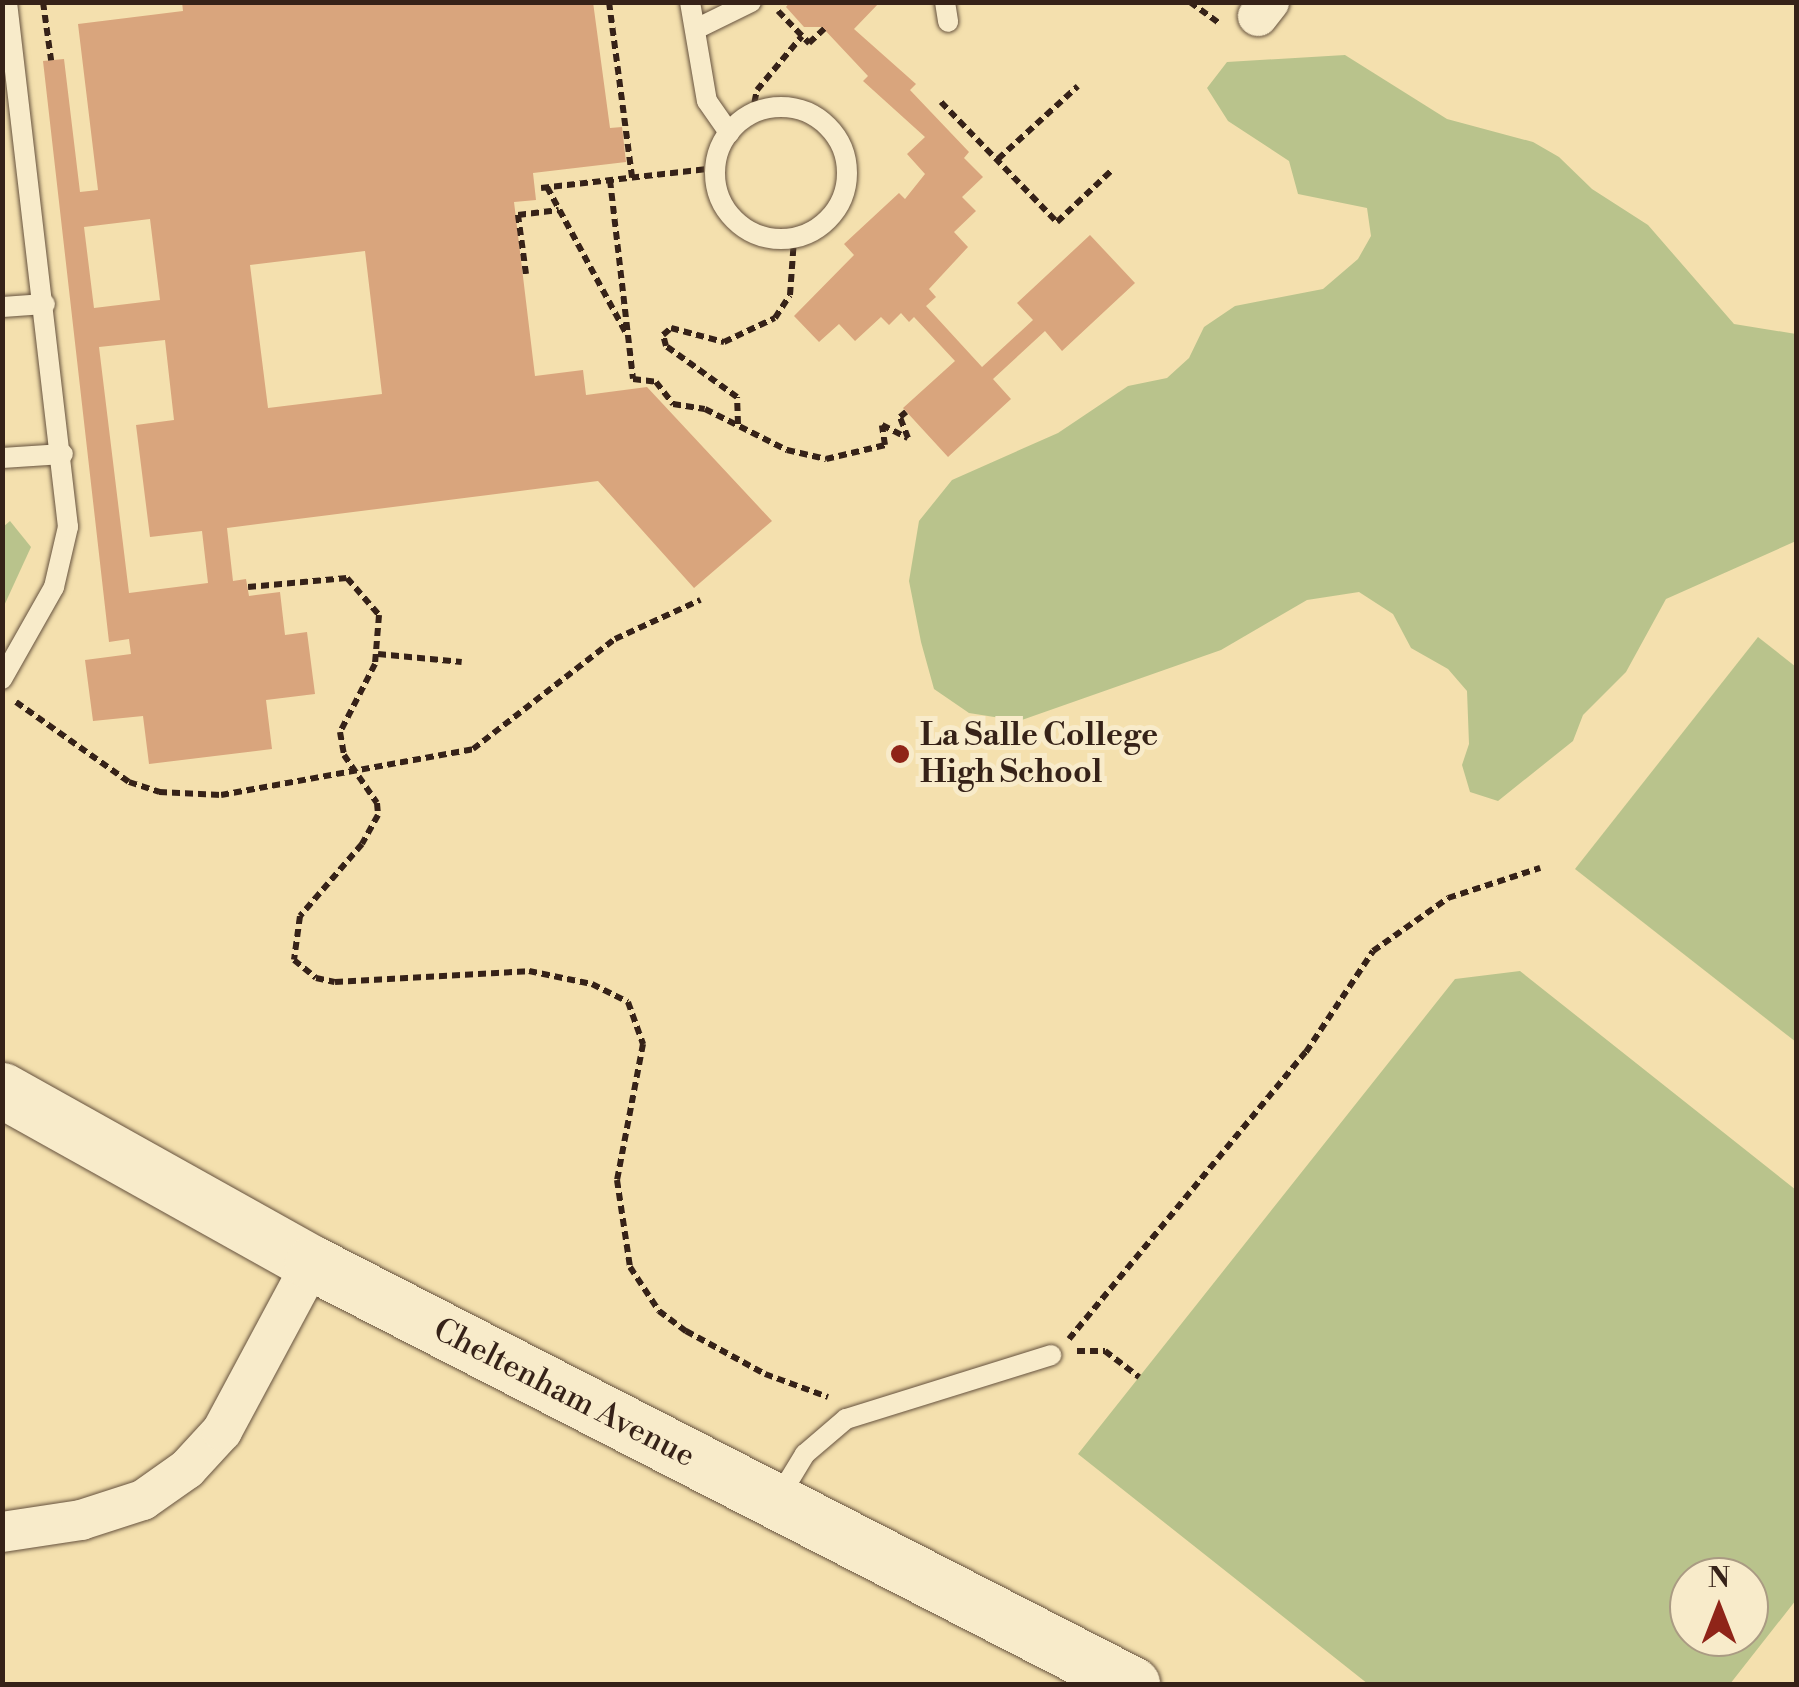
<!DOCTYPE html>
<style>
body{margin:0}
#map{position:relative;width:1799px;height:1687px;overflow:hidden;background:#f4e0ae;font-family:"Libre Bodoni",serif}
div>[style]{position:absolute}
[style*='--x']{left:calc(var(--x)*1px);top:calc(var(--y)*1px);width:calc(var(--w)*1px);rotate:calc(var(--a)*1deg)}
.green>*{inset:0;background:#b9c38c}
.building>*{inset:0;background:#d9a57d}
.path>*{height:6px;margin-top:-3px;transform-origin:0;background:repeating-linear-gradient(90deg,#362218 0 8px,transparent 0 13px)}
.roads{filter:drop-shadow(0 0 2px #66523e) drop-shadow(0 0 2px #66523e)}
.lane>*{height:20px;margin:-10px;padding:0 10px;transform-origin:10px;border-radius:10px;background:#f8ebca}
.lane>.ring{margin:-10px;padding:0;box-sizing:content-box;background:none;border:20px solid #f8ebca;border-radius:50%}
.street>*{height:40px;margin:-20px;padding:0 20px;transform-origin:20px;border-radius:20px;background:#f8ebca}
.secondary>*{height:55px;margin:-27.5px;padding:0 27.5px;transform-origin:27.5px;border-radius:27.5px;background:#f8ebca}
.dots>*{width:28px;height:28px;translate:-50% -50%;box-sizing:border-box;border:5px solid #f8ebca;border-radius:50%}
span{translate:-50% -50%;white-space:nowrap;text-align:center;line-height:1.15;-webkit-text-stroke:10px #f8ebca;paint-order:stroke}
.poi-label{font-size:32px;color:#362218;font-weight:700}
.left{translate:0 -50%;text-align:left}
.street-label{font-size:32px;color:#362218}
.frame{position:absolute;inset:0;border:5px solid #362218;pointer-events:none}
.north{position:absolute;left:1669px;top:1557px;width:100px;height:100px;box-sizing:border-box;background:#f8ebca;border:2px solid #aa9b83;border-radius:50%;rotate:0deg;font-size:28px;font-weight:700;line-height:40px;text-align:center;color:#362218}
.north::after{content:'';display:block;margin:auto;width:35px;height:45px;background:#8f2418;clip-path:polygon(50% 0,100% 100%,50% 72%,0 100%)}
</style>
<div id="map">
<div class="green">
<i style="clip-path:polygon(1345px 55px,1447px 119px,1533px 142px,1559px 157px,1592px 189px,1648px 225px,1734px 324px,1796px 334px,1796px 541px,1666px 599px,1626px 672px,1583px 715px,1573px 741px,1498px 801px,1470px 792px,1462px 765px,1469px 744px,1467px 691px,1448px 669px,1411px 648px,1393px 614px,1359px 592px,1307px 600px,1221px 650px,1019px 721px,969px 713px,934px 689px,921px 642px,909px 581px,919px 521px,952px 480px,1058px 433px,1128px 386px,1167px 378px,1189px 358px,1204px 327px,1235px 306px,1323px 289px,1358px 259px,1371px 236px,1367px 208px,1298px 194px,1289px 161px,1228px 121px,1207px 88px,1227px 62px)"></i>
<i style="clip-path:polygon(10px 521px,31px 547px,3px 608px,3px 527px)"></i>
<i style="clip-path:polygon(1758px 637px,1796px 667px,1796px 1042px,1575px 869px)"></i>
<i style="clip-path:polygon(evenodd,1520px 971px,1796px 1190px,1796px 1600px,1730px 1684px,1368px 1684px,1078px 1454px,1455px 979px,1520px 971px,1689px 1577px,1749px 1577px,1749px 1637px,1689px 1637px,1689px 1577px)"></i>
</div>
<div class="building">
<i style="clip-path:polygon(evenodd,182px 2px,593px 2px,610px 128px,622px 127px,626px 162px,533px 173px,536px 200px,514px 202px,535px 376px,583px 370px,586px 395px,647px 387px,772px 521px,694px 588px,598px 481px,227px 528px,233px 581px,246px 579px,249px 596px,280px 592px,285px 635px,307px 632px,315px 694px,266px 700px,272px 749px,149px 764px,143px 716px,93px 721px,85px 660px,131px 654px,129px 639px,109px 642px,43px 61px,64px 59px,80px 192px,98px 190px,78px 24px,183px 11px,182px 2px,150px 219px,160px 300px,94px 308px,84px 227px,150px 219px,182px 2px,365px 251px,382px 394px,268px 408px,250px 265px,365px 251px,182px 2px,165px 340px,174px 420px,136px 425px,150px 537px,202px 531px,208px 583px,129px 593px,99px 347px,165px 340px)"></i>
<i style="clip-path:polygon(790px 2px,880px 2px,854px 29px,916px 84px,910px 90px,969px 152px,964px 158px,983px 177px,962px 197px,976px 211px,954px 232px,968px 247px,929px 289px,936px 297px,926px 306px,982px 367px,1033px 320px,1017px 303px,1090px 235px,1135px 283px,1062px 351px,1045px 331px,993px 379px,1011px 399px,948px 457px,903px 408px,955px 361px,914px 317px,909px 322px,901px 313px,889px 325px,881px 317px,855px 341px,839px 324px,819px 342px,794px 316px,854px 255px,844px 244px,899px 193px,905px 199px,925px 174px,907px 154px,925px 137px,863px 81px,868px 76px,822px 27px,804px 27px,786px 7px)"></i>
</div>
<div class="path">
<i style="--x:43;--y:2;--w:59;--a:82.1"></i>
<i style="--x:609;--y:2;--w:177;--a:82.5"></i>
<i style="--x:1190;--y:2;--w:36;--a:36"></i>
<i style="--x:778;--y:11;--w:45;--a:45.9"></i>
<i style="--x:809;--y:43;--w:21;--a:-43"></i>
<i style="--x:941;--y:102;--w:167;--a:46"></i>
<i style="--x:1057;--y:222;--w:77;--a:-43.4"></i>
<i style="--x:752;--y:115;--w:25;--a:-79"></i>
<i style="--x:757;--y:90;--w:70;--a:-50.2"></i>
<i style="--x:998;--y:159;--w:108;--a:-42.4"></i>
<i style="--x:610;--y:180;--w:200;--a:83.4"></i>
<i style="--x:633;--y:379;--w:23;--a:7"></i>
<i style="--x:656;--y:382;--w:28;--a:52"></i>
<i style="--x:673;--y:404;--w:32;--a:9"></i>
<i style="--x:705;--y:409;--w:92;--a:26.6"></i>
<i style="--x:787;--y:450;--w:40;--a:13"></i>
<i style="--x:826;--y:459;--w:61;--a:-13.3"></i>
<i style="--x:885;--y:445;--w:20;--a:-99"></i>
<i style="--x:882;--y:425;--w:29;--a:27"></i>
<i style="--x:908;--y:438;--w:22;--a:-111"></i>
<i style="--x:900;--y:417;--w:8;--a:-40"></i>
<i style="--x:547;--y:187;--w:166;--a:61.6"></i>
<i style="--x:541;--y:188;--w:176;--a:-6.5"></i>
<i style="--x:526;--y:274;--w:60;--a:-97.7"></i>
<i style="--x:518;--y:215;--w:41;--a:-7"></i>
<i style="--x:738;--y:424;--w:27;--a:-92"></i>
<i style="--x:737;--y:397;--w:87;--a:-144.3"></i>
<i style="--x:666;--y:346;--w:11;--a:-105"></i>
<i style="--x:663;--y:335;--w:11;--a:-41"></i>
<i style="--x:671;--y:328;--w:55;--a:14.8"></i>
<i style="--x:724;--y:342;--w:56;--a:-25.2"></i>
<i style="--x:775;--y:318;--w:27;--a:-57"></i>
<i style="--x:790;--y:295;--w:56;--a:-85.9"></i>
<i style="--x:248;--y:587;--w:99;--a:-5.2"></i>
<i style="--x:347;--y:578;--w:49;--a:49.1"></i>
<i style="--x:379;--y:615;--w:49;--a:94.7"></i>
<i style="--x:375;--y:664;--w:76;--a:117.2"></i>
<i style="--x:340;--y:732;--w:23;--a:80"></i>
<i style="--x:344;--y:755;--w:58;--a:55.5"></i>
<i style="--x:377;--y:803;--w:12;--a:85"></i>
<i style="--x:378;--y:815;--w:33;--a:119"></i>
<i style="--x:362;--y:844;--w:95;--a:130.7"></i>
<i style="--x:300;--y:916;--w:44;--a:97.8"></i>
<i style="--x:294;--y:960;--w:28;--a:39"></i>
<i style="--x:316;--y:978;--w:19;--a:12"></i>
<i style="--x:335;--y:982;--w:194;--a:-3.2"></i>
<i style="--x:529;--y:971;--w:64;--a:11.7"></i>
<i style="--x:592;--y:984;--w:40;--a:26.6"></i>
<i style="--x:628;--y:1002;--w:45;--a:70.3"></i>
<i style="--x:643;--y:1044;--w:138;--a:100.8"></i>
<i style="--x:617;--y:1180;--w:88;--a:81.5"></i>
<i style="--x:630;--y:1267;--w:53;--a:56.6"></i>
<i style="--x:659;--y:1311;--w:34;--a:37"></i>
<i style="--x:686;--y:1331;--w:90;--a:28.6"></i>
<i style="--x:765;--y:1374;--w:67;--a:20.1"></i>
<i style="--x:378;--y:654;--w:84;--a:5.4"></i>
<i style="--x:16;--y:702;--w:138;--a:35.3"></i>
<i style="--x:129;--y:782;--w:32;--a:18"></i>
<i style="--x:159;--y:792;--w:62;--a:2.8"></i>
<i style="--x:221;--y:795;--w:256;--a:-10.3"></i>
<i style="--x:473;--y:749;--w:180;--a:-37.8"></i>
<i style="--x:615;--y:639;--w:94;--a:-24.6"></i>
<i style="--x:1069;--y:1339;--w:372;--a:-50.5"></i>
<i style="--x:1306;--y:1052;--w:121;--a:-56.4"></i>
<i style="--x:1373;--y:951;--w:92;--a:-35.2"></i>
<i style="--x:1448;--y:898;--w:97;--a:-18.1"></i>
<i style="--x:1077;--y:1351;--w:28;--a:0"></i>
<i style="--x:1105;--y:1351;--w:43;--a:37.4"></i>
</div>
<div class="roads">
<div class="lane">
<i style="--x:690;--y:2;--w:100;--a:80.3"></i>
<i style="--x:707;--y:101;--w:39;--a:55"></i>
<i style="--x:945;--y:2;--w:20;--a:81"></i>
<i style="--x:698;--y:28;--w:59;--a:-26.1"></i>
<i class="ring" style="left:715px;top:107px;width:112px;height:112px"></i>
<i style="--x:2;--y:307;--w:43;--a:-4"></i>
<i style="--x:2;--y:458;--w:61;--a:-3.8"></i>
<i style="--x:2;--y:679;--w:106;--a:-60.5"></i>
<i style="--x:54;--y:587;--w:62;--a:-76.9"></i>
<i style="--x:68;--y:527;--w:529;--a:-96.63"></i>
<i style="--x:777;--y:1500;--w:54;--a:-58.7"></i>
<i style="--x:805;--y:1454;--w:54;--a:-40.5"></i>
<i style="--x:846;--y:1419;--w:215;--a:-17.3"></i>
</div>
<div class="street">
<i style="--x:1258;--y:16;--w:18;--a:-52"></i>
<i style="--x:2;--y:1532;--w:80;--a:-8.6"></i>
<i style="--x:81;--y:1520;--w:65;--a:-17.9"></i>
<i style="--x:143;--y:1500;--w:54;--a:-35.2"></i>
<i style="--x:187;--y:1469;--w:52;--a:-47.4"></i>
<i style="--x:222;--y:1431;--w:191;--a:-61.8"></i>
</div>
<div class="secondary">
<i style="--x:2;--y:1090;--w:355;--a:29.2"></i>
<i style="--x:312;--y:1263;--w:922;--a:27.18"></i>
</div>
</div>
<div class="dots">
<i style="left:900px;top:754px;background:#8f2418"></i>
</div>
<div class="poi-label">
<span class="left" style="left:920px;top:754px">La Salle College<br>High School</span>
</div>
<div class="street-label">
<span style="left:564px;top:1393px;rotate:27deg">Cheltenham Avenue</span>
</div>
<div class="frame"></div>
<div class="north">N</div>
</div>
